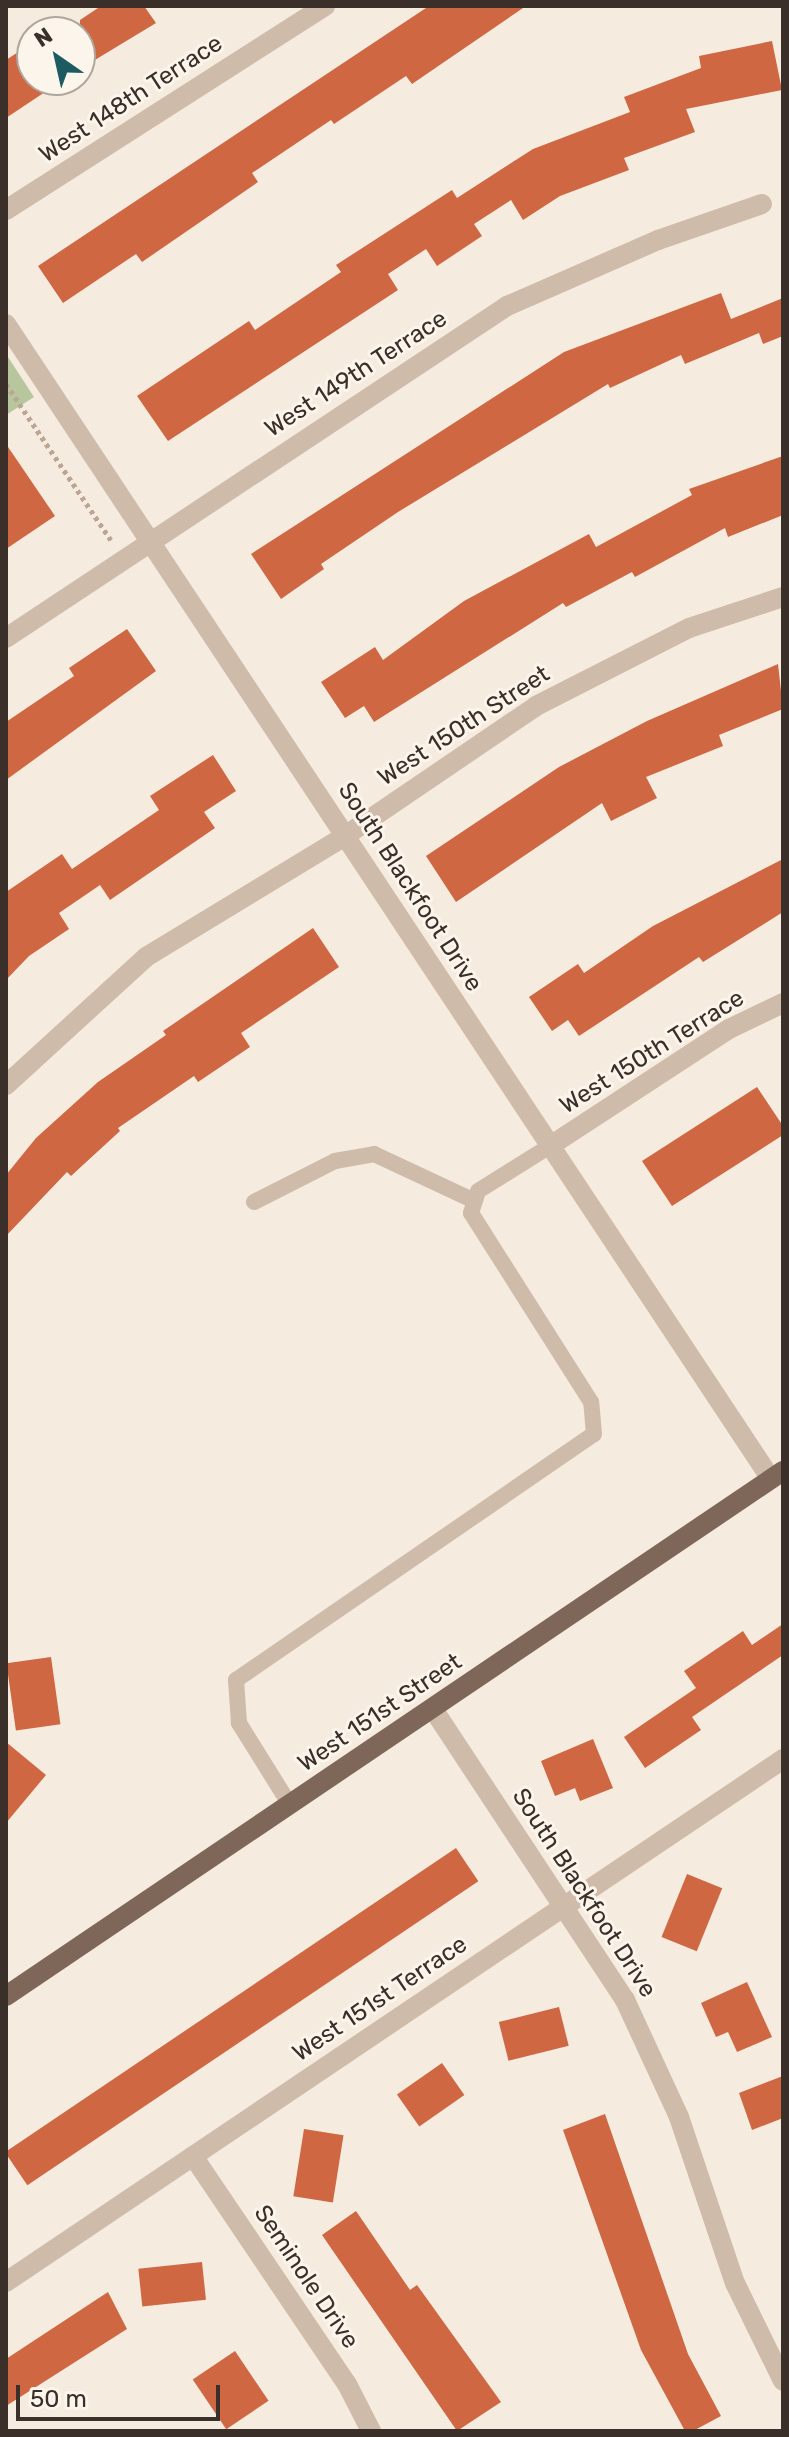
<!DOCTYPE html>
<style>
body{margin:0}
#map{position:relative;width:789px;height:2437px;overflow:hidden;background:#f5ebdf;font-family:Rubik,sans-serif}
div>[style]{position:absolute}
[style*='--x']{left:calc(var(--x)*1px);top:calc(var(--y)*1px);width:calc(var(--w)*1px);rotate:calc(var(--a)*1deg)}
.green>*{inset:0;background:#b7c69d}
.building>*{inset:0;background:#cf6742;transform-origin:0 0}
.path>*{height:5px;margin-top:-2.5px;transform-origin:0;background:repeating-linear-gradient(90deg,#bba593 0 4px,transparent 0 8px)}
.lane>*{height:16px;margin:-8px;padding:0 8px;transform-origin:8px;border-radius:8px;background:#cfbba9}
.street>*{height:20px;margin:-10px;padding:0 10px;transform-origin:10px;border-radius:10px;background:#cfbba9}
.primary>*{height:20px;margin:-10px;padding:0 10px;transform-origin:10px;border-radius:10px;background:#7e6759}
span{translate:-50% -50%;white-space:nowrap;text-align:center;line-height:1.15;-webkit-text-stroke:6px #fcf5ec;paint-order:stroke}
.street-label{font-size:24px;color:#3b2f29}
.frame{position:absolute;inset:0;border:8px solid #3b2f29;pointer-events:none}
.north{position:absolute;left:16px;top:16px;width:80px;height:80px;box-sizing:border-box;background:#fcf5ec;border:2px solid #afa69e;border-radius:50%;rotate:326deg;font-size:22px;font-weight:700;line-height:32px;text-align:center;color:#3b2f29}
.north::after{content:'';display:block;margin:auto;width:28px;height:36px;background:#1b5b61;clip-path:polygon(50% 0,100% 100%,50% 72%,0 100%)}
.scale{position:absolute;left:16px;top:2385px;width:204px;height:36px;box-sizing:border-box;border:4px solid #3b2f29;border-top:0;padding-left:10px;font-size:24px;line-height:28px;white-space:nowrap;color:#3b2f29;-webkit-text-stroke:6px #fcf5ec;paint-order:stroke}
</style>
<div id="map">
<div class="green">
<i style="clip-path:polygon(6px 354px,34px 397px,6px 415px)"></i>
</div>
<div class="building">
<i style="clip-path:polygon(101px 6px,144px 6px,156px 23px,80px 69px,80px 20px)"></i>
<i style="clip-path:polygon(429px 6px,526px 6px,412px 84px,406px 76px,334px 124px,331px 120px,252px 173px,258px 182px,190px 229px,142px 262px,136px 254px,63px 303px,38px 266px)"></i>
<i style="clip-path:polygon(772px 41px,782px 90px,686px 109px,695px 132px,624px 158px,629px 170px,560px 196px,523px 220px,511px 200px,474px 224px,482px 236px,437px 266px,426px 249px,388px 274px,398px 290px,168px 441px,137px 396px,249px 321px,255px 330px,341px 272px,336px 265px,452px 190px,457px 198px,533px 149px,630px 112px,624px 97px,701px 68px,699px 56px)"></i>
<i style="clip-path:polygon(32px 43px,32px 80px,63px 80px,6px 118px,6px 60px)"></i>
<i style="clip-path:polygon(721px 293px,731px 319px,783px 298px,783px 336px,763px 344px,759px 333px,685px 364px,681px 355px,610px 388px,608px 384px,398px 512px,321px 564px,324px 569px,281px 599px,251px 554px,564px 352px)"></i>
<i style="clip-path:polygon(6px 444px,55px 516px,6px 549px)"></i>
<i style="clip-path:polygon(783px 456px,783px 515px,728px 537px,725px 528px,635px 577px,632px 572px,566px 607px,563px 603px,374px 722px,364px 706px,345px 718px,321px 682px,375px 647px,383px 660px,464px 601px,589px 534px,596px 547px,692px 495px,689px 489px)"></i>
<i style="clip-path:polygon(127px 629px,156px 671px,6px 780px,6px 722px,74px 676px,69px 668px)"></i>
<i style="clip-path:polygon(778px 664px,783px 709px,719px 735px,723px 746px,646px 777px,657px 798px,611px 821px,602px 803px,456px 902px,426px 856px,559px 767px,647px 721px)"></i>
<i style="clip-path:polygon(213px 755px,236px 791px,204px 812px,215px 828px,110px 900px,100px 885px,59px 913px,69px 929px,29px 956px,6px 980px,6px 892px,62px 854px,72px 869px,159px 810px,150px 796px)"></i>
<i style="clip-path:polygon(783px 859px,783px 912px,703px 962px,699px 957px,579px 1036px,568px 1020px,552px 1031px,529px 997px,578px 964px,584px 973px,653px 926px)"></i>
<i style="clip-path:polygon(313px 928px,339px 967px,241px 1033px,250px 1047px,198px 1082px,194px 1076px,118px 1128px,120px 1131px,71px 1176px,67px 1172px,6px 1236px,6px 1175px,36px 1138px,98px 1082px,166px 1035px,163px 1031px)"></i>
<i style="clip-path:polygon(757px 1087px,783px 1126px,783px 1135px,672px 1206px,642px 1161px)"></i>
<i style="clip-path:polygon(783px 1624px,783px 1655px,692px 1717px,701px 1730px,645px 1768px,624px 1737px,696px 1688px,684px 1671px,743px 1631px,752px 1645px)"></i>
<i style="left:51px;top:1657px;width:68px;height:45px;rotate:82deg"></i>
<i style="clip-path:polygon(593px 1739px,613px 1788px,580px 1801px,575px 1788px,555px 1796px,541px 1761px)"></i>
<i style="clip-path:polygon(6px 1742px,46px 1775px,6px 1823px)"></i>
<i style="left:456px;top:1848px;width:40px;height:544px;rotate:56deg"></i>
<i style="left:687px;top:1874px;width:38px;height:68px;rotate:22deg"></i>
<i style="clip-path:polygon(747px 1982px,772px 2037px,737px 2052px,728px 2032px,716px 2037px,701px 2003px)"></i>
<i style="left:559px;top:2007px;width:40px;height:62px;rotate:76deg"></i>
<i style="left:442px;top:2063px;width:39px;height:55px;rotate:55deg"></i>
<i style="clip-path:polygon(783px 2076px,783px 2118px,752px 2130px,739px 2093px)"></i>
<i style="clip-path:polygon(605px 2114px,688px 2354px,721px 2416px,693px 2431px,685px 2431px,641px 2350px,563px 2130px)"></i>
<i style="left:304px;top:2129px;width:40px;height:68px;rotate:9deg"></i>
<i style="clip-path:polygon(356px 2211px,410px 2290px,417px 2285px,501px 2402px,457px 2431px,322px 2235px)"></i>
<i style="left:202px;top:2262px;width:38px;height:64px;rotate:84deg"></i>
<i style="clip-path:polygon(108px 2292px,127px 2329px,6px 2406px,6px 2359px)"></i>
<i style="left:235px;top:2351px;width:60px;height:51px;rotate:56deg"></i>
</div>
<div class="path">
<i style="--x:6;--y:384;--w:190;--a:56.1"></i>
</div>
<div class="lane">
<i style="--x:254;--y:1202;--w:91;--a:-26.8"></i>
<i style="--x:335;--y:1161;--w:40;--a:-10"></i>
<i style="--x:374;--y:1154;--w:111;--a:25"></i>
<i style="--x:290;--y:1805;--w:97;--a:-121.9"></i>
<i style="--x:239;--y:1723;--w:43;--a:-94"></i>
<i style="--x:236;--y:1680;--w:434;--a:-34.5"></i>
<i style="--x:594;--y:1434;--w:32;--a:-95"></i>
<i style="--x:591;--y:1402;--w:224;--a:-122.4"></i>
<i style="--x:471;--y:1213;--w:23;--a:-72"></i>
<i style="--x:478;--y:1191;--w:85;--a:-32"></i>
</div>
<div class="street">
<i style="--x:6;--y:210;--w:379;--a:-32.6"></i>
<i style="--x:6;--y:324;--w:1385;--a:56.48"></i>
<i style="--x:6;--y:638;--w:601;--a:-33.53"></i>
<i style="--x:507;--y:306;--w:165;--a:-23.6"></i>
<i style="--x:658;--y:240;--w:110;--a:-19.1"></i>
<i style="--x:6;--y:1085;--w:190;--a:-42.4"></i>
<i style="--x:146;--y:957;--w:233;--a:-31.3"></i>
<i style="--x:345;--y:836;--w:231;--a:-34.2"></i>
<i style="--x:536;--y:706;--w:172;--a:-27"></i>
<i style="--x:689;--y:628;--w:99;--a:-18.3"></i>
<i style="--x:550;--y:1146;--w:214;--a:-33.2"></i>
<i style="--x:729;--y:1029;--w:60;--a:-25.7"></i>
<i style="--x:433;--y:1709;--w:349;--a:56.6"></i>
<i style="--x:625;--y:2000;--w:129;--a:65.2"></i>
<i style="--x:679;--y:2117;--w:175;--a:71.4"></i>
<i style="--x:735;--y:2283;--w:109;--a:63.9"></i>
<i style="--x:193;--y:2156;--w:275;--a:56"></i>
<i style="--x:347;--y:2384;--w:53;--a:62.9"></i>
<i style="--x:6;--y:2282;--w:937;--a:-33.94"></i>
</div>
<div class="primary">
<i style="--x:6;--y:1996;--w:938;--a:-34.05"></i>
</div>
<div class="street-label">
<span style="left:131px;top:99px;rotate:-33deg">West 148th Terrace</span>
<span style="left:356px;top:374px;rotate:-33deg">West 149th Terrace</span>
<span style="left:464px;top:726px;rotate:-33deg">West 150th Street</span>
<span style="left:410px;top:887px;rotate:57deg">South Blackfoot Drive</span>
<span style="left:652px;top:1052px;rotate:-32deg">West 150th Terrace</span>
<span style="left:380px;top:1713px;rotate:-34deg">West 151st Street</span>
<span style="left:584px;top:1893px;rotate:57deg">South Blackfoot Drive</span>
<span style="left:380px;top:1999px;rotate:-34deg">West 151st Terrace</span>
<span style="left:306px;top:2277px;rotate:56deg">Seminole Drive</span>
</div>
<div class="frame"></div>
<div class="north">N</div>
<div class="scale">50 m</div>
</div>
